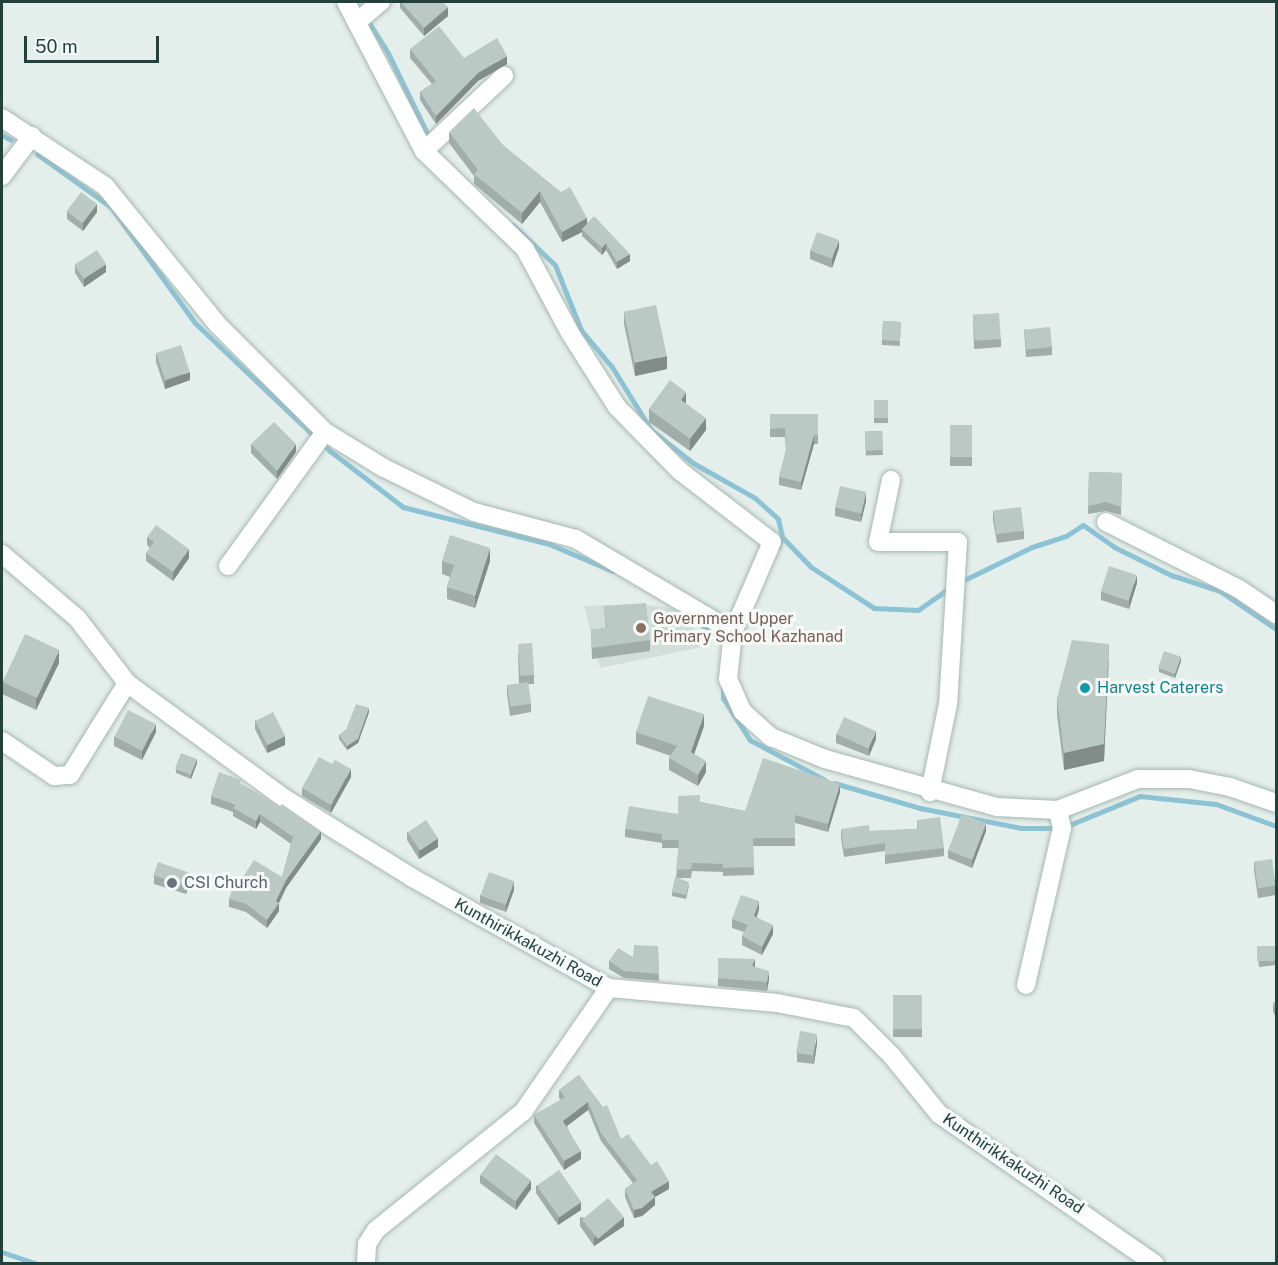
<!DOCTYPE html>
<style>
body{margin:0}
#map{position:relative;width:1278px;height:1265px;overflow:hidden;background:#e4eeea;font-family:"Public Sans",sans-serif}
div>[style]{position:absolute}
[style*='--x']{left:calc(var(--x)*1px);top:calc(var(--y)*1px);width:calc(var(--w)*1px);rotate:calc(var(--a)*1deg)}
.built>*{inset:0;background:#d2deda}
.green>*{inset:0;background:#bddfc9}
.stream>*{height:5px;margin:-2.5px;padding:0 2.5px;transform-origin:2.5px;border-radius:2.5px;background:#8cc3d4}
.roads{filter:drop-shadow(0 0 2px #a6b7b2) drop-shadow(0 0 2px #a6b7b2)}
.minor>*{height:18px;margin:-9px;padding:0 9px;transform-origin:9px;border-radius:9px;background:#fff}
.wall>*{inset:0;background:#a0ada9;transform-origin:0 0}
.shaded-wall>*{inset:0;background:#828d89}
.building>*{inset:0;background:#bac9c4;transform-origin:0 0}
.dots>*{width:16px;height:16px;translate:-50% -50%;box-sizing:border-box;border:3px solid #f5faf8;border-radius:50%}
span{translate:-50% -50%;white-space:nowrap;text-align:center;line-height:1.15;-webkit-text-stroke:6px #f5faf8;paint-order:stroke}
.education-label{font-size:16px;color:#785e54}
.left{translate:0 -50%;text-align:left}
.culture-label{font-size:16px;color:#0d838f}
.worship-label{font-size:16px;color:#5b616d}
.street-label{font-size:16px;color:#23413b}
.frame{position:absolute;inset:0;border:3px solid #23413b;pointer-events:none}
.scale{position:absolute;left:24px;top:36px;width:135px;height:27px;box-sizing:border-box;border:3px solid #23413b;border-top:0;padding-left:8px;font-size:18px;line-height:21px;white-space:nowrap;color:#23413b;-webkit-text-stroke:4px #f5faf8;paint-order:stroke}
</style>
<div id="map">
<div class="built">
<i style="clip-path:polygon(639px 604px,679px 609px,707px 646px,600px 668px,584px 606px)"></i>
</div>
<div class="green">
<i style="clip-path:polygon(651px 616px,675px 620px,684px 638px,653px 644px)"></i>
</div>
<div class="stream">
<i style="--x:366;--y:18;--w:41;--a:57.8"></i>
<i style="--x:388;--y:53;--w:96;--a:64"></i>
<i style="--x:2;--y:135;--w:10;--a:29"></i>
<i style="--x:37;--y:154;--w:91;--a:35.6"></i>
<i style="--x:111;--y:207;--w:143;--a:54.1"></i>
<i style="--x:195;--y:323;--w:186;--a:43.5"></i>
<i style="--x:330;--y:451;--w:92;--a:37.5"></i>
<i style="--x:403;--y:507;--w:151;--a:14.2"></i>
<i style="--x:549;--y:544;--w:69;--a:22.9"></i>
<i style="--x:513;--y:225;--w:58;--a:43.6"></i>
<i style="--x:555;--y:265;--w:70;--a:68.2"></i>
<i style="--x:581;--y:330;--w:48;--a:50"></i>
<i style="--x:612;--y:367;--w:74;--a:58.2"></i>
<i style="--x:651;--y:430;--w:53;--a:38.2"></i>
<i style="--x:693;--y:463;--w:71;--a:29.4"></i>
<i style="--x:755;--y:498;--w:31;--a:42"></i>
<i style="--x:778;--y:519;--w:18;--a:77"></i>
<i style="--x:782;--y:537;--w:11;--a:112"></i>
<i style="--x:782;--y:537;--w:42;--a:46"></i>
<i style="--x:811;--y:567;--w:75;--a:33.1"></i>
<i style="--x:874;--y:608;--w:44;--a:2.6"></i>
<i style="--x:918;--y:610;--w:39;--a:-35"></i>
<i style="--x:960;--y:582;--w:80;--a:-25.9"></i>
<i style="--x:1032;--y:547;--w:36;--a:-18"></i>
<i style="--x:1066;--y:536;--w:20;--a:-33"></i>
<i style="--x:1083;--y:525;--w:38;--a:35"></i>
<i style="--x:1114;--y:547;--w:64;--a:26.2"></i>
<i style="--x:1171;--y:575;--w:52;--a:18.1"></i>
<i style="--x:1220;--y:591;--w:68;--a:34.2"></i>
<i style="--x:688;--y:615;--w:43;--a:35.5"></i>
<i style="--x:723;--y:683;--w:15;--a:90"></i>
<i style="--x:723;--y:698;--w:50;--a:57.3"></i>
<i style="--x:750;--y:740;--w:85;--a:28.1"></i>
<i style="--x:834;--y:783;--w:90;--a:16.2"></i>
<i style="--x:920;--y:808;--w:103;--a:11.2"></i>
<i style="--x:1021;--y:828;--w:41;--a:0"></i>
<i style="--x:1062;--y:828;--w:84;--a:-22.3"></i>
<i style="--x:1140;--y:796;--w:76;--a:6"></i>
<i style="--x:1216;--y:804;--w:64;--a:20.1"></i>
<i style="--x:2;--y:1252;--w:36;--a:19"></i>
</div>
<div class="roads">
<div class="minor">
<i style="--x:346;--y:2;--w:168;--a:62.4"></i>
<i style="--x:424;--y:151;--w:141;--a:44.1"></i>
<i style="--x:525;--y:249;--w:95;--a:61.8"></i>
<i style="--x:570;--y:333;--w:88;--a:57.6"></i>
<i style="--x:617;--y:407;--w:90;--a:45.5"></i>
<i style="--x:680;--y:471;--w:116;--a:37.7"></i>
<i style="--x:772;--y:542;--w:98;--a:113.4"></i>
<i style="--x:733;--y:632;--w:47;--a:96.1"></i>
<i style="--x:728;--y:679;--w:36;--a:66"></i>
<i style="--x:743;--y:712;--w:38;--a:42"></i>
<i style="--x:771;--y:737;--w:58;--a:22.2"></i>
<i style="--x:825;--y:759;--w:179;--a:15.6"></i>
<i style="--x:997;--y:807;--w:61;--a:2.8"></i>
<i style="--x:1058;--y:810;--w:86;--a:-21.2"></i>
<i style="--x:1138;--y:779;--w:51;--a:0"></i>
<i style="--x:1189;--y:779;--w:42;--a:11"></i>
<i style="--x:1230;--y:787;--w:49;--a:19.2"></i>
<i style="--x:358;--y:21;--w:30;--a:-40"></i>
<i style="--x:2;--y:118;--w:123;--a:33.4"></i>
<i style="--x:105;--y:186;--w:178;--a:50.9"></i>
<i style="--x:217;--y:324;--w:153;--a:45"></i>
<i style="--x:325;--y:432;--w:69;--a:31.4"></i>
<i style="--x:384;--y:468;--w:100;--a:26.1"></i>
<i style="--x:474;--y:512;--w:106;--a:14.8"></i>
<i style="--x:576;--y:539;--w:182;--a:30.6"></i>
<i style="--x:424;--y:151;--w:110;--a:-43.2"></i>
<i style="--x:2;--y:176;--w:50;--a:-53.1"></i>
<i style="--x:891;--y:480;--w:63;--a:101.8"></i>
<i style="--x:878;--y:542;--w:80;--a:0"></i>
<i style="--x:958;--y:542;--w:162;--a:93.5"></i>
<i style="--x:948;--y:704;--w:90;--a:101.6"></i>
<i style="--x:1106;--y:522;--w:149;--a:26.7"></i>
<i style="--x:1239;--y:589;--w:45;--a:34"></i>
<i style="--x:2;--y:554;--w:99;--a:40.5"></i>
<i style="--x:77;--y:618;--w:82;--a:52.4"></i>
<i style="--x:127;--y:683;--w:198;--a:36.2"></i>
<i style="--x:287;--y:800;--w:146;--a:31.8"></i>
<i style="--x:411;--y:877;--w:227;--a:29.3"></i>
<i style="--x:609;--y:988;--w:169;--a:5.1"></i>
<i style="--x:777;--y:1003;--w:78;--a:11"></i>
<i style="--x:854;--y:1018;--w:54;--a:45"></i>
<i style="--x:892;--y:1056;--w:75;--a:51"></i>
<i style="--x:939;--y:1114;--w:263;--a:34.8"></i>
<i style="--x:228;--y:566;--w:165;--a:-54.1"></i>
<i style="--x:2;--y:741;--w:63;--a:33.9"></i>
<i style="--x:54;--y:776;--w:16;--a:-4"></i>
<i style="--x:70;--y:775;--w:108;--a:-58.2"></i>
<i style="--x:1026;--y:985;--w:161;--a:-77.1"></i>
<i style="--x:1062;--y:828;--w:18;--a:-103"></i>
<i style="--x:366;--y:1264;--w:20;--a:-87"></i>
<i style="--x:367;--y:1244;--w:17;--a:-57"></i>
<i style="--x:376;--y:1230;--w:189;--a:-38.8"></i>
<i style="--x:523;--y:1112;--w:151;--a:-55.3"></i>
</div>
</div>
<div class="wall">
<i style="clip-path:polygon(400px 2px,443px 2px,448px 16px,424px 36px,400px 8px)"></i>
<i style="clip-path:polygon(410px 49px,464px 58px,507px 64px,478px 81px,436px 124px,420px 100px,420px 92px,432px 84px,410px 58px)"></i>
<i style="clip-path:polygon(449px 132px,503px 145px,630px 261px,617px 269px,606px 250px,602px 255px,582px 236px,582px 232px,562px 242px,540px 202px,522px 224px,474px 184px,474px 176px,449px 143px)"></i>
<i style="clip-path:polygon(67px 211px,97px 212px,83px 231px,67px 219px)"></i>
<i style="clip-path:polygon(839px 248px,832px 268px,810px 259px,810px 251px)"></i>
<i style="clip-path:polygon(75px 265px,106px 272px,84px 287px,75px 273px)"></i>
<i style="clip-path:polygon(624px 311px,667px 369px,635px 376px,624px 324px)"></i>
<i style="clip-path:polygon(973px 314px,1001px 339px,1001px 347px,974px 349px)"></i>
<i style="left:883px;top:321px;width:18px;height:24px;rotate:3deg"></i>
<i style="clip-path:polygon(1024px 329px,1052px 347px,1052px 355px,1026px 357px)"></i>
<i style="clip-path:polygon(156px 353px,190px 380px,165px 389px,156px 362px)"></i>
<i style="left:874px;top:400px;width:14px;height:23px"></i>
<i style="clip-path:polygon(686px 404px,706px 430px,690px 451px,649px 422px,649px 409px)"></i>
<i style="clip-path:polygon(770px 414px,818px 414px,818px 444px,814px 444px,801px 490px,779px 485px,779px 477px,786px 451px,785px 437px,770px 437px)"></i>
<i style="left:950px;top:425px;width:22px;height:41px"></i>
<i style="left:882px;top:431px;width:24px;height:17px;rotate:88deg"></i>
<i style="clip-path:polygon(251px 444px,296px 452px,277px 479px,251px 453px)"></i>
<i style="clip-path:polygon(1089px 472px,1122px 473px,1121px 515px,1106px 511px,1088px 514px)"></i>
<i style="clip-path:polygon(866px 501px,861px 522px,835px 516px,835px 507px)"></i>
<i style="clip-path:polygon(993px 511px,1024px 531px,1024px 539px,997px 543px,993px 520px)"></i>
<i style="clip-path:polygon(147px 537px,189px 558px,173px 581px,146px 561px,146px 553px,150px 548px,147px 545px)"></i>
<i style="clip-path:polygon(442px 561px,490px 561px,475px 608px,447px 599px,447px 587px,450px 577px,442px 574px)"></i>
<i style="clip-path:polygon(1137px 583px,1129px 609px,1101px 600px,1101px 592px)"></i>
<i style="clip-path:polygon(604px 606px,650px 640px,650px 651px,592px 659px,591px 630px,606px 628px)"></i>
<i style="clip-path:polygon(518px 652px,534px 675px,534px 684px,528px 684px,531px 704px,531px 712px,510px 716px,507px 694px,507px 686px,519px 684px)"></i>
<i style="clip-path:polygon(1109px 661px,1104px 761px,1064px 770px,1057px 715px,1057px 698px)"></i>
<i style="clip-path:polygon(1181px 661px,1175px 678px,1159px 672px,1159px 668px)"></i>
<i style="clip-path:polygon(59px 663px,36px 710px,2px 694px,2px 682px)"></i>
<i style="clip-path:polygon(369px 712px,358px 743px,347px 750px,339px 739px,339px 735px)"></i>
<i style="clip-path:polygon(255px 720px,285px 745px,267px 753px,255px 729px)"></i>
<i style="clip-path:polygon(704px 726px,694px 754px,706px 772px,698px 786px,669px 770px,669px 758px,671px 756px,636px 744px,636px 732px)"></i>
<i style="clip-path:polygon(156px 732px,142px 760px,114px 746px,114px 737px)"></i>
<i style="clip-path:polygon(836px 734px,876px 739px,869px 756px,836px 743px)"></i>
<i style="clip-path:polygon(197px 763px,191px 779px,176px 773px,176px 769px)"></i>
<i style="clip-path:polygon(351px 777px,331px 813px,302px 796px,302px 788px)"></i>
<i style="clip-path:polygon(241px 784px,321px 839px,286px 888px,279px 903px,279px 911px,267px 928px,246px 912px,229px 907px,229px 899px,238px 885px,282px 877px,291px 844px,260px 822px,256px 829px,233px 816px,233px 812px,211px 804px,211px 796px)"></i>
<i style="clip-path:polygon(840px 792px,828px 832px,795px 823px,795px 846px,753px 846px,754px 875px,723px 876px,723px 872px,692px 871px,691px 878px,677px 878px,689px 886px,686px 899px,672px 896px,672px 892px,676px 878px,679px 848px,662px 848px,662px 843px,625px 837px,625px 829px,678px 814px,700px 802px,745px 811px)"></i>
<i style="clip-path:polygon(917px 820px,944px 848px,944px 856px,885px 864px,885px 851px,844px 857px,841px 838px,841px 829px,870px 831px,917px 829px)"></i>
<i style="clip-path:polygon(986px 831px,972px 868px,948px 858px,948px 850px)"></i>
<i style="clip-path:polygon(407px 832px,438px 847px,419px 859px,407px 840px)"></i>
<i style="clip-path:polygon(1254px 862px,1276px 886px,1276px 895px,1258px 898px,1254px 870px)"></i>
<i style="clip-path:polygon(154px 875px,190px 881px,186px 894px,154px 884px)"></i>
<i style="clip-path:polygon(514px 890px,506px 912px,480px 903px,480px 895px)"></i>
<i style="clip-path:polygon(759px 909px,757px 917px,773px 934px,762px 955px,742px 945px,742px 936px,744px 932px,732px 928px,732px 919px)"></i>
<i style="clip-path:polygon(658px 946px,659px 981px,624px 978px,609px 969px,609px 961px,633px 957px)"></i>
<i style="clip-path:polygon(1257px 948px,1276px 954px,1276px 965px,1259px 967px)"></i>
<i style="clip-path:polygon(718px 958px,755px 967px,769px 979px,767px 991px,718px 986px)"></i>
<i style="left:922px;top:995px;width:42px;height:29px;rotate:90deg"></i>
<i style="clip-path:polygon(1276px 1001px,1276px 1019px,1273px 1011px,1273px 1003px)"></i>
<i style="clip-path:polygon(817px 1043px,814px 1064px,797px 1062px,797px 1053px)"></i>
<i style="clip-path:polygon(579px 1075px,621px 1139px,669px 1189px,655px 1197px,655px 1205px,642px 1216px,634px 1218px,625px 1197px,625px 1189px,633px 1183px,601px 1141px,588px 1110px,567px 1126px,581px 1159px,564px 1170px,534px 1123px,534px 1115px,561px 1100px,559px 1098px,559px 1090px)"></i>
<i style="clip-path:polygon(480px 1175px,531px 1189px,516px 1210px,480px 1183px)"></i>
<i style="clip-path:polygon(536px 1185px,581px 1210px,558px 1225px,536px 1193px)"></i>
<i style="clip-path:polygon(580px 1217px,624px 1226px,594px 1246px,580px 1226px)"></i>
</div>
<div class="shaded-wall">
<i style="clip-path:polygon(448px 7px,448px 16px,424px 36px,424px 28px)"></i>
<i style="clip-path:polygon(507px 56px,507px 64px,478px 81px,436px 124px,436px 116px,478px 73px)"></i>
<i style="clip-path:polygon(540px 191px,540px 202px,522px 224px,522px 213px)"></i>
<i style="clip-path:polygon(97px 204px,97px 212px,83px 231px,83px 223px)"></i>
<i style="clip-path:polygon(587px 218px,587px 228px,582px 229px,582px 232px,562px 242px,562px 232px)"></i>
<i style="clip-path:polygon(839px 240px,839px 248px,832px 268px,832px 259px)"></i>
<i style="clip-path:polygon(606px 243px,606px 250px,602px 255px,602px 248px)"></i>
<i style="clip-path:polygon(630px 254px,630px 261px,617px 269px,617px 262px)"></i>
<i style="clip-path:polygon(106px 264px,106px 272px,84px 287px,84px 278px)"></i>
<i style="clip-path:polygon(667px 356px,667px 369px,635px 376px,635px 363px)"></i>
<i style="clip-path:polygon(190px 372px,190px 380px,165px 389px,165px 381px)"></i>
<i style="clip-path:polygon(686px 392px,686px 405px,681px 400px)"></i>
<i style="clip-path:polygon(706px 418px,706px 430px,690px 451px,690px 439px)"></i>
<i style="clip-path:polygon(814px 435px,814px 444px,801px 490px,801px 482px)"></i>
<i style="clip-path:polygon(296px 444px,296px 452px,277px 479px,277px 471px)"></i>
<i style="clip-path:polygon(866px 492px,866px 501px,861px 522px,861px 513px)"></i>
<i style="clip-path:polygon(490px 548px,490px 561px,475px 608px,475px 596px)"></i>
<i style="clip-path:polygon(189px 549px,189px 558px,173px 581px,173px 572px)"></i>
<i style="clip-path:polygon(1137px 575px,1137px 583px,1129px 609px,1129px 601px)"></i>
<i style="clip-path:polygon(1109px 644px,1104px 761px,1064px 770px,1064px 753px)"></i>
<i style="clip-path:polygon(59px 650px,59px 663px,36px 710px,36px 698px)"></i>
<i style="clip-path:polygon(1181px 657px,1181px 661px,1175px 678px,1175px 673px)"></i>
<i style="clip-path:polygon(369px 708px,369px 712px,358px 743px,347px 750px,347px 746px)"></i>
<i style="clip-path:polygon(704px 714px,704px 726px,691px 763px,691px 752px)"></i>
<i style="clip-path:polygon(156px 724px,156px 732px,142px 760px,142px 752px)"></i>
<i style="clip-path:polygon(876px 731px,876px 739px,869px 756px,869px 748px)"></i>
<i style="clip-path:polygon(285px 736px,285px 745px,267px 753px,267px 745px)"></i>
<i style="clip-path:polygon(197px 759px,197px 763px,191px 779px,191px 774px)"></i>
<i style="clip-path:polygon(706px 761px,706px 772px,698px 786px,698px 775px)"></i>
<i style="clip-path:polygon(351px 769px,351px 777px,331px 813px,331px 805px)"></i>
<i style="clip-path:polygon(840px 784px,840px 792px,828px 832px,828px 824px)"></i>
<i style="clip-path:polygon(260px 814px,260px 822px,256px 829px,256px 821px)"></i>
<i style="clip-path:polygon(986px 823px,986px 831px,972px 868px,972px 859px)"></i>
<i style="clip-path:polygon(321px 831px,321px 839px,286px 888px,277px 907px,279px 903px,279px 911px,267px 928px,267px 920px,286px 880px)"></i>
<i style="clip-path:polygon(438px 838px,438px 847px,419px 859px,419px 850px)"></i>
<i style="clip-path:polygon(190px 873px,190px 881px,186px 894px,186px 886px)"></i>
<i style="clip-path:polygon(514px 881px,514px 890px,506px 912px,506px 904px)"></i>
<i style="clip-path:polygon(759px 901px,759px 909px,754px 924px,754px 916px)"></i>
<i style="clip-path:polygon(773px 925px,773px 934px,762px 955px,762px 947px)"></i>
<i style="clip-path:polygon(755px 959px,755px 967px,752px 966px)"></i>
<i style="clip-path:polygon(769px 971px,769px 979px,767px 991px,767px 982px)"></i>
<i style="clip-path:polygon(817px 1034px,817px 1043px,814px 1064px,814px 1056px)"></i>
<i style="clip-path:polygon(588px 1102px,588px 1110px,563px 1129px,563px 1121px)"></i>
<i style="clip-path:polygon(581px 1151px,581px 1159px,564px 1170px,564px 1161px)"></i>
<i style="clip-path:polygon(531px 1180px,531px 1189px,516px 1210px,516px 1201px)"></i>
<i style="clip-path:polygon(669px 1181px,669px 1189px,655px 1197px,655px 1205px,642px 1216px,634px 1218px,634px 1210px,651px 1192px)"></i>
<i style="clip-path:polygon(581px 1202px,581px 1210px,558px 1225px,558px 1217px)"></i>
<i style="clip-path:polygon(624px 1217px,624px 1226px,594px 1246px,594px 1238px)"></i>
</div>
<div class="building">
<i style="clip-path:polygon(401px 2px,443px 2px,448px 7px,424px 28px)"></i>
<i style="clip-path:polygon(439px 26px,464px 58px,497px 38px,507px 56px,478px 73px,436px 116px,420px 92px,436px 81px,410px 49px)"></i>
<i style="clip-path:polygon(474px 108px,503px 145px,561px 192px,570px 187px,587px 218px,562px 232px,540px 191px,522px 213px,474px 174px,478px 170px,449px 132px)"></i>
<i style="left:81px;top:192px;width:20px;height:24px;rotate:37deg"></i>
<i style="clip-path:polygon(594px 216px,630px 254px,617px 262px,606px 243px,602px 248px,582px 229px)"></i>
<i style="left:817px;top:232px;width:23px;height:20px;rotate:20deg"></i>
<i style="left:97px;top:250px;width:17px;height:27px;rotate:57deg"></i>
<i style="left:656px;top:305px;width:52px;height:33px;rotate:78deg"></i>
<i style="left:999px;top:313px;width:26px;height:26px;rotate:86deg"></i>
<i style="left:883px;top:321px;width:18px;height:19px;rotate:3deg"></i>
<i style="left:1050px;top:327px;width:20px;height:26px;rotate:84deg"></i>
<i style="left:181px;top:345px;width:28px;height:26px;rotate:72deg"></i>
<i style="clip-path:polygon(670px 380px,686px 392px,681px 400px,706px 418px,690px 439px,649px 409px)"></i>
<i style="left:874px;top:400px;width:14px;height:18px"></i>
<i style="clip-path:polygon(770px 414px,818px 414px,818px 435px,814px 435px,801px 482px,779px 477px,786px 449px,785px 428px,770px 429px)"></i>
<i style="clip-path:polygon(274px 422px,296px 444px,277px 471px,251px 444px)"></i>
<i style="left:950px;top:425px;width:22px;height:32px"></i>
<i style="left:882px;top:431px;width:19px;height:17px;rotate:87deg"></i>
<i style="clip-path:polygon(1089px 472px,1122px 473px,1121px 507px,1106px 502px,1088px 506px)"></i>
<i style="left:840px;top:486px;width:27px;height:22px;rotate:13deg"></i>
<i style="left:1021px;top:507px;width:24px;height:28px;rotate:83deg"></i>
<i style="clip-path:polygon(156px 525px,189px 549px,173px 572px,146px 553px,154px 542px,147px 537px)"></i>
<i style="clip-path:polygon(450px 535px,490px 548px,475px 596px,447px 587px,454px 565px,442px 561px)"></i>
<i style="left:1109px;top:566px;width:29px;height:27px;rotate:18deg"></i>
<i style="clip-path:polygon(646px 603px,650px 640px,592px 648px,591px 630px,607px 628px,604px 606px)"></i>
<i style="left:25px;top:634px;width:38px;height:53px;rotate:25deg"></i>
<i style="clip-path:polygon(1072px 640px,1109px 644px,1104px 744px,1064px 753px,1057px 698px)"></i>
<i style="left:532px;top:643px;width:32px;height:14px;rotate:86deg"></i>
<i style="left:1164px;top:651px;width:18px;height:18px;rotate:19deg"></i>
<i style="left:528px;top:682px;width:22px;height:21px;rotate:82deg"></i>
<i style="clip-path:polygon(648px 696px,704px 714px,691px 752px,706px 761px,698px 775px,669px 758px,677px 746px,636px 732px)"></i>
<i style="clip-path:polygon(356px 704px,369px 708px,358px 739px,347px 746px,339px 735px,346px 730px)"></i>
<i style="left:128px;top:710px;width:31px;height:30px;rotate:27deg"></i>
<i style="left:273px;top:712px;width:27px;height:20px;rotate:63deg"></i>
<i style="left:844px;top:717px;width:35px;height:19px;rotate:24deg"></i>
<i style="left:181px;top:753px;width:17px;height:17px;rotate:21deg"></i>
<i style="clip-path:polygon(319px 757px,332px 764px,335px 760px,351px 769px,331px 805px,302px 788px)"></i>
<i style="clip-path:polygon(763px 758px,840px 784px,828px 824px,795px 815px,795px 838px,753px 838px,754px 867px,723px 868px,723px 864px,692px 863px,691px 869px,676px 870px,679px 840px,662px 840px,662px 834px,625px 829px,629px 806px,678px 814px,678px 796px,700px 795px,700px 802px,745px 811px)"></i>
<i style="clip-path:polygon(219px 772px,241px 780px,240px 783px,280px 806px,282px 804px,321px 831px,286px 880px,276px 901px,279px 903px,267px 920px,246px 904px,229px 899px,234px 884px,238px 885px,254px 860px,282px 877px,293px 837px,260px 814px,256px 821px,233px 808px,236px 805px,211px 796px)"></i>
<i style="left:962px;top:814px;width:26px;height:39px;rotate:21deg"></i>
<i style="clip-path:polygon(940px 817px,944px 848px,885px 855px,885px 843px,844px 849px,841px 829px,869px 825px,870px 831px,918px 829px,917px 820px)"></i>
<i style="left:426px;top:820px;width:22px;height:22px;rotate:56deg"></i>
<i style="left:1272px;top:859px;width:27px;height:18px;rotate:82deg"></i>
<i style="left:158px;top:862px;width:34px;height:14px;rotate:19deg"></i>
<i style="left:489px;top:872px;width:27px;height:25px;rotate:20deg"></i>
<i style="clip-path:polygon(675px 877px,689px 882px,686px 895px,672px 892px)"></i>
<i style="clip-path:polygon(741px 895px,759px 901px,754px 916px,773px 925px,762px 947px,742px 936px,748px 925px,732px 919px)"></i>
<i style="clip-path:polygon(634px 945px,658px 946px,659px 974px,624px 971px,609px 961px,618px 948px,633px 957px)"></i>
<i style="left:1276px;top:946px;width:15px;height:19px;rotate:90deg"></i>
<i style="clip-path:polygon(718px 958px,755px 959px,752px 966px,769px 971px,767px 982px,718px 978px)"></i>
<i style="left:922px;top:995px;width:34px;height:29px;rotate:90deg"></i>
<i style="clip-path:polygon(1276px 1001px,1276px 1010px,1273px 1003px)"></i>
<i style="left:800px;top:1031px;width:17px;height:22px;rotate:10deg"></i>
<i style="clip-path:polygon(579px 1075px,603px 1107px,607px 1105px,621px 1139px,628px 1134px,651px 1165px,657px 1161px,669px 1181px,651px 1192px,655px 1197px,642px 1208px,634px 1210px,625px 1189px,637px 1180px,601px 1133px,588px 1102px,563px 1121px,581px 1151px,564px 1161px,534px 1115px,565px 1097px,559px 1090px)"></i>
<i style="left:496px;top:1154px;width:44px;height:26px;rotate:37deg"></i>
<i style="left:559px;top:1170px;width:39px;height:27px;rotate:55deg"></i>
<i style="left:608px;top:1198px;width:25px;height:34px;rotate:50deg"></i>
</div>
<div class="dots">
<i style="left:641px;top:628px;background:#8d6e63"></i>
<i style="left:1085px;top:688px;background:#0f9aa8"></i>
<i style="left:172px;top:883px;background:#6b7280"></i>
</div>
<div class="education-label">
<span class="left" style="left:653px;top:628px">Government Upper<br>Primary School Kazhanad</span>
</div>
<div class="culture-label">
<span class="left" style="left:1097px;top:688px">Harvest Caterers</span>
</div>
<div class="worship-label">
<span class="left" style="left:184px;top:883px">CSI Church</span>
</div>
<div class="street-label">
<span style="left:528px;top:943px;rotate:29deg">Kunthirikkakuzhi Road</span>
<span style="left:1013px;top:1164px;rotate:34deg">Kunthirikkakuzhi Road</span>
</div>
<div class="frame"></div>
<div class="scale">50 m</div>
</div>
